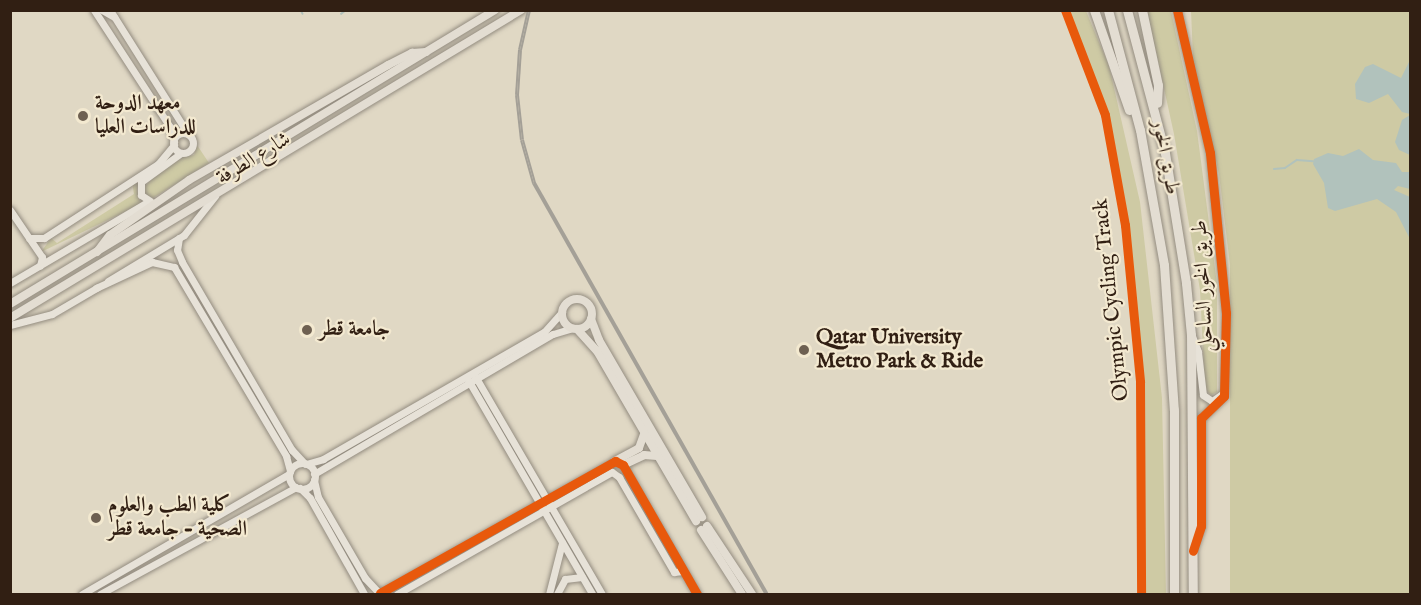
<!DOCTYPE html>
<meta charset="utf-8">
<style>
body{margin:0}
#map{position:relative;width:1421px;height:605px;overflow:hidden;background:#e0d8c4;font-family:"IM FELL English",Amiri,serif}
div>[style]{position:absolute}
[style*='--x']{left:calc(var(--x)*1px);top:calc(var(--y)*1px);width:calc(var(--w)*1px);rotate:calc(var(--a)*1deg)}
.green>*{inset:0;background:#cecaa4}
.water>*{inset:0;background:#b1c2bc}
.stream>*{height:1.5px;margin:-0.75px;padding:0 0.75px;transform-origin:0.75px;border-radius:0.75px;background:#b1c2bc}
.roads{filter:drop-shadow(0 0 2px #938c80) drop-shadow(0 0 2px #938c80)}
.minor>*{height:7px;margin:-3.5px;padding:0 3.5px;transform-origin:3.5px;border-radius:3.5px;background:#e7e2d8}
.minor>.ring{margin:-3.5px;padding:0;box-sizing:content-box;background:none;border:7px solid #e7e2d8;border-radius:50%}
.major>*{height:8px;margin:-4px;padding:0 4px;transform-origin:4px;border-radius:4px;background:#e3ddd2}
.major>.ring{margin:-4px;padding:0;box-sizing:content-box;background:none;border:8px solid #e3ddd2;border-radius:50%}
.highway>*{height:9px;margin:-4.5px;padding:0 4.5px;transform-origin:4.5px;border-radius:4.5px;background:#e3ddd2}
.rail>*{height:4px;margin-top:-2px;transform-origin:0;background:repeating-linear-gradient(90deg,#f3e9d0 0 4.5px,#a4a097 0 9px);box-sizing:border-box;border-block:2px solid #a4a097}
.cycleway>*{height:9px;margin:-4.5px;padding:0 4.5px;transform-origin:4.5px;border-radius:4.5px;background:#e8590c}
.dots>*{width:16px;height:16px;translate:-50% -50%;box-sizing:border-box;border:3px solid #f3e9d0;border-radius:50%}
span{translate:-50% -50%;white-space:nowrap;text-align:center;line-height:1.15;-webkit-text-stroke:4.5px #f3e9d0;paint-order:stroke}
.poi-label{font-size:21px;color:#311f13;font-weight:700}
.left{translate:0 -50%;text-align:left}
.street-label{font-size:21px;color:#311f13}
.frame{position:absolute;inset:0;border:12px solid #311f13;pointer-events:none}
</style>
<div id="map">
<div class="green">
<i style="clip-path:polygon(1064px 11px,1086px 11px,1109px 66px,1140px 202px,1162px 398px,1166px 594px,1143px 594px,1139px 344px,1109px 127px)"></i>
<i style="clip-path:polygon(1147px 11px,1171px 11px,1197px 131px,1217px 284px,1217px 392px,1211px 395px,1205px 389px,1200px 290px,1174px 134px)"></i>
<i style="clip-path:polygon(1191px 11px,1410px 11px,1410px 594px,1230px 594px,1230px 265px,1219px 174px,1193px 57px)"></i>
<i style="clip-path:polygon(197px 145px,209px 163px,153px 198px,143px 194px,143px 188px,152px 179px,178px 158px,194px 155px)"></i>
<i style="clip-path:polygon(139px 179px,137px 191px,141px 204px,41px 252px,51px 238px,57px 243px,134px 194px,132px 182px)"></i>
</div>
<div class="water">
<i style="clip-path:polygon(1410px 60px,1410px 114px,1402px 112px,1388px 94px,1369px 103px,1356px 99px,1355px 84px,1365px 67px,1373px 64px,1401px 78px)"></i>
<i style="clip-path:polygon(1410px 115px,1410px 155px,1399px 150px,1395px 142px,1402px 120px)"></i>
<i style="clip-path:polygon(1359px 149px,1373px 160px,1396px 163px,1402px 172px,1410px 172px,1410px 189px,1398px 186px,1394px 190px,1410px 197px,1410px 239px,1396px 212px,1377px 199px,1335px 211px,1328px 208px,1324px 183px,1313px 164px,1314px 159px,1328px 153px,1343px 156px)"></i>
</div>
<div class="stream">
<i style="--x:301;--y:10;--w:4;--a:63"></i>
<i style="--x:341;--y:14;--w:6;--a:-39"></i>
<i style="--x:1274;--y:169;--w:11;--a:-5"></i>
<i style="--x:1285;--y:168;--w:14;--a:-34"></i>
<i style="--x:1297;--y:160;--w:16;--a:4"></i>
</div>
<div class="roads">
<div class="minor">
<i style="--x:94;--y:10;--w:140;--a:57"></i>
<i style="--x:170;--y:127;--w:15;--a:74"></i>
<i style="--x:102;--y:10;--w:14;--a:30"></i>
<i style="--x:110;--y:10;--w:146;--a:57.8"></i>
<i style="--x:1177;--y:10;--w:147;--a:77"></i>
<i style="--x:1210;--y:153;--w:161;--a:84.3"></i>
<i style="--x:1226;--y:313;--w:83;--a:91.4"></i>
<i style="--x:1224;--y:396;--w:32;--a:136"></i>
<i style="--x:1201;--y:418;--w:108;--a:90"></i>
<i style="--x:1201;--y:526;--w:23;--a:108"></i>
<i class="ring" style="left:173px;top:133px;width:13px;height:13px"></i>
<i style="--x:150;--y:201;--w:11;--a:-146"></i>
<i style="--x:141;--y:195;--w:13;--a:-90"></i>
<i style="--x:141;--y:182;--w:49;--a:-35.9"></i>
<i style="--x:10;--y:210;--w:57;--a:55.8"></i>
<i style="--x:42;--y:257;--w:9;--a:103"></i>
<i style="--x:29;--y:238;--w:15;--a:0"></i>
<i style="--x:44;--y:238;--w:136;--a:-33"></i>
<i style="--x:158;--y:164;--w:25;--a:-50"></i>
<i style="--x:179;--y:238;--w:12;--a:99"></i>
<i style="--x:177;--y:250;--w:13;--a:67"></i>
<i style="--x:182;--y:262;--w:218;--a:59.7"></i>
<i style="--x:292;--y:450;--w:18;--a:47"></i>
<i style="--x:108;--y:281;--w:89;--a:-31.2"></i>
<i style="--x:184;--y:235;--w:50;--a:-51.5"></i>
<i style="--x:10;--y:283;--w:161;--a:-30.5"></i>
<i style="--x:96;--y:288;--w:62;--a:-24.9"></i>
<i style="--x:152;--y:262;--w:23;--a:13"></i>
<i style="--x:174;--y:267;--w:220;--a:59.3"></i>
<i style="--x:286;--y:456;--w:16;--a:75"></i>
<i style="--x:10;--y:325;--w:43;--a:-14.7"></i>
<i style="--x:52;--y:314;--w:53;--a:-30.4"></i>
<i style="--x:1192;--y:336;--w:17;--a:69"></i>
<i style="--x:1198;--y:352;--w:43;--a:83.4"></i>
<i style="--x:1203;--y:395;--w:11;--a:34"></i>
<i style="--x:1212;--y:401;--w:12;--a:-35"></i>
<i style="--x:475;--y:376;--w:252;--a:59.8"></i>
<i style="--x:467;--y:378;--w:250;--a:59.9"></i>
<i class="ring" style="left:289px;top:463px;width:19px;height:19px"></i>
<i style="--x:306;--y:464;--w:18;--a:-16"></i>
<i style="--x:323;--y:459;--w:255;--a:-29.9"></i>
<i style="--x:544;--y:332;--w:27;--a:-48"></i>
<i style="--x:314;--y:474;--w:277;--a:-30.4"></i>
<i style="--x:553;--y:334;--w:21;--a:-17"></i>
<i style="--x:314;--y:480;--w:17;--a:77"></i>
<i style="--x:318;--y:497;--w:94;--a:59.9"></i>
<i style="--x:365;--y:578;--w:19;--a:47"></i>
<i style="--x:300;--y:488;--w:14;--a:45"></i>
<i style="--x:310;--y:498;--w:110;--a:60.6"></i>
<i style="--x:380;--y:593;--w:270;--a:-29.3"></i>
<i style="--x:615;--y:461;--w:9;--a:27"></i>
<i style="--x:623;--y:465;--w:149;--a:60.2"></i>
<i style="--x:82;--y:594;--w:239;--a:-30.1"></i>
<i style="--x:100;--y:594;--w:223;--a:-28.6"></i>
<i style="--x:397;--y:594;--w:247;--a:-29.6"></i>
<i style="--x:612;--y:472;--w:9;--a:36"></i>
<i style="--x:619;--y:477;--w:110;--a:59.9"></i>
<i style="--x:674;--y:572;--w:9;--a:-6"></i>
<i style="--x:549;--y:594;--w:53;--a:-75.7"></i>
<i style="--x:557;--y:594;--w:17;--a:-62"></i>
<i style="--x:565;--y:579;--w:17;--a:-7"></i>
</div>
<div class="major">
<i style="--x:97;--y:252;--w:21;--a:-53"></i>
<i style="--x:110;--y:235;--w:96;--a:-34.8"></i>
<i style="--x:189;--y:180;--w:230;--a:-30"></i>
<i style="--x:388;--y:65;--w:27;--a:-27"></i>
<i style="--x:412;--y:53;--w:14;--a:-4"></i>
<i class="ring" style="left:562px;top:299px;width:22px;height:22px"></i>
<i style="--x:10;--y:304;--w:567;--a:-31.22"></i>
<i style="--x:10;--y:318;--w:597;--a:-31.08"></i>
<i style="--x:591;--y:319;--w:22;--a:69"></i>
<i style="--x:599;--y:340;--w:205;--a:59.8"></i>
<i style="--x:577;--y:329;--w:30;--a:48"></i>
<i style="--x:597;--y:351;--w:197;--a:59.8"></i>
<i style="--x:615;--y:461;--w:27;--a:-28"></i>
<i style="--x:639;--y:448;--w:15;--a:-70"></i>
<i style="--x:623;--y:465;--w:23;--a:-25"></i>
<i style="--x:644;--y:455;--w:13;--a:4"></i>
<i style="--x:707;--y:526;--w:82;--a:56.5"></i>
<i style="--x:701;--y:530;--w:76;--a:57.4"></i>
</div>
<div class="highway">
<i style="--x:1094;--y:10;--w:106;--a:70.7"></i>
<i style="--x:1108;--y:10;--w:124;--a:75.1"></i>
<i style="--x:1140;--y:130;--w:137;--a:79.9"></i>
<i style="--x:1164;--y:265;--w:145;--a:86.1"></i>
<i style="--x:1174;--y:410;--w:184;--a:90"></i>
<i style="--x:1127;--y:10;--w:148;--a:75.1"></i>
<i style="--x:1165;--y:153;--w:132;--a:80.8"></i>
<i style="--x:1186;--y:283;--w:52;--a:84.5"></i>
<i style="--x:1191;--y:335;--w:259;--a:89.6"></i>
<i style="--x:1142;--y:10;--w:77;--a:78"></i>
<i style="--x:1158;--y:85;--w:18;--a:93"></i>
</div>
</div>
<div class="rail">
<i style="--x:529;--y:10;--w:41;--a:102.7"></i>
<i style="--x:520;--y:50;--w:45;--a:93.8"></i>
<i style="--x:517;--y:95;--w:45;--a:83.7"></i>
<i style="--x:522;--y:140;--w:45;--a:74.4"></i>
<i style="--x:534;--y:183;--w:472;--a:60.5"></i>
</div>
<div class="cycleway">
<i style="--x:1065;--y:10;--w:112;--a:69.1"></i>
<i style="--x:1105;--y:115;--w:112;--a:79.7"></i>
<i style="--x:1125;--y:225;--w:158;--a:84.5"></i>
<i style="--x:1140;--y:382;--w:212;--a:89.7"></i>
<i style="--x:1177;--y:10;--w:147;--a:77"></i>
<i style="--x:1210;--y:153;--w:161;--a:84.3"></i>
<i style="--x:1226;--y:313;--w:83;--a:91.4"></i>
<i style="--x:1224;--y:396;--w:32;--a:136"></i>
<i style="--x:1201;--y:418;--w:108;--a:90"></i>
<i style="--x:1201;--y:526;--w:26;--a:108"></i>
<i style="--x:380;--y:593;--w:270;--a:-29.3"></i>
<i style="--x:615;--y:461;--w:9;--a:27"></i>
<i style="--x:623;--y:465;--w:149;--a:60.2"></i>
</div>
<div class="dots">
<i style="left:83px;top:116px;background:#6e6051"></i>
<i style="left:307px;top:330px;background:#6e6051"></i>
<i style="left:804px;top:350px;background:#6e6051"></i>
<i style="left:96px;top:518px;background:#6e6051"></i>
</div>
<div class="poi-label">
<span class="left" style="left:95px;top:116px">معهد الدوحة<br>للدراسات العليا</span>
<span class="left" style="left:319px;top:330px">جامعة قطر</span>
<span class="left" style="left:816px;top:350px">Qatar University<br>Metro Park &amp; Ride</span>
<span class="left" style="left:108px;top:518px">كلية الطب والعلوم<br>الصحية - جامعة قطر</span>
</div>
<div class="street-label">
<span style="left:1165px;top:157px;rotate:79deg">طريق الخور</span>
<span style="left:254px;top:159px;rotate:-31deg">شارع الطرفة</span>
<span style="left:1204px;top:286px;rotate:-93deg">طريق الخور الساحلي</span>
<span style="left:1112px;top:300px;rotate:-96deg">Olympic Cycling Track</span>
</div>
<div class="frame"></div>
</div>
